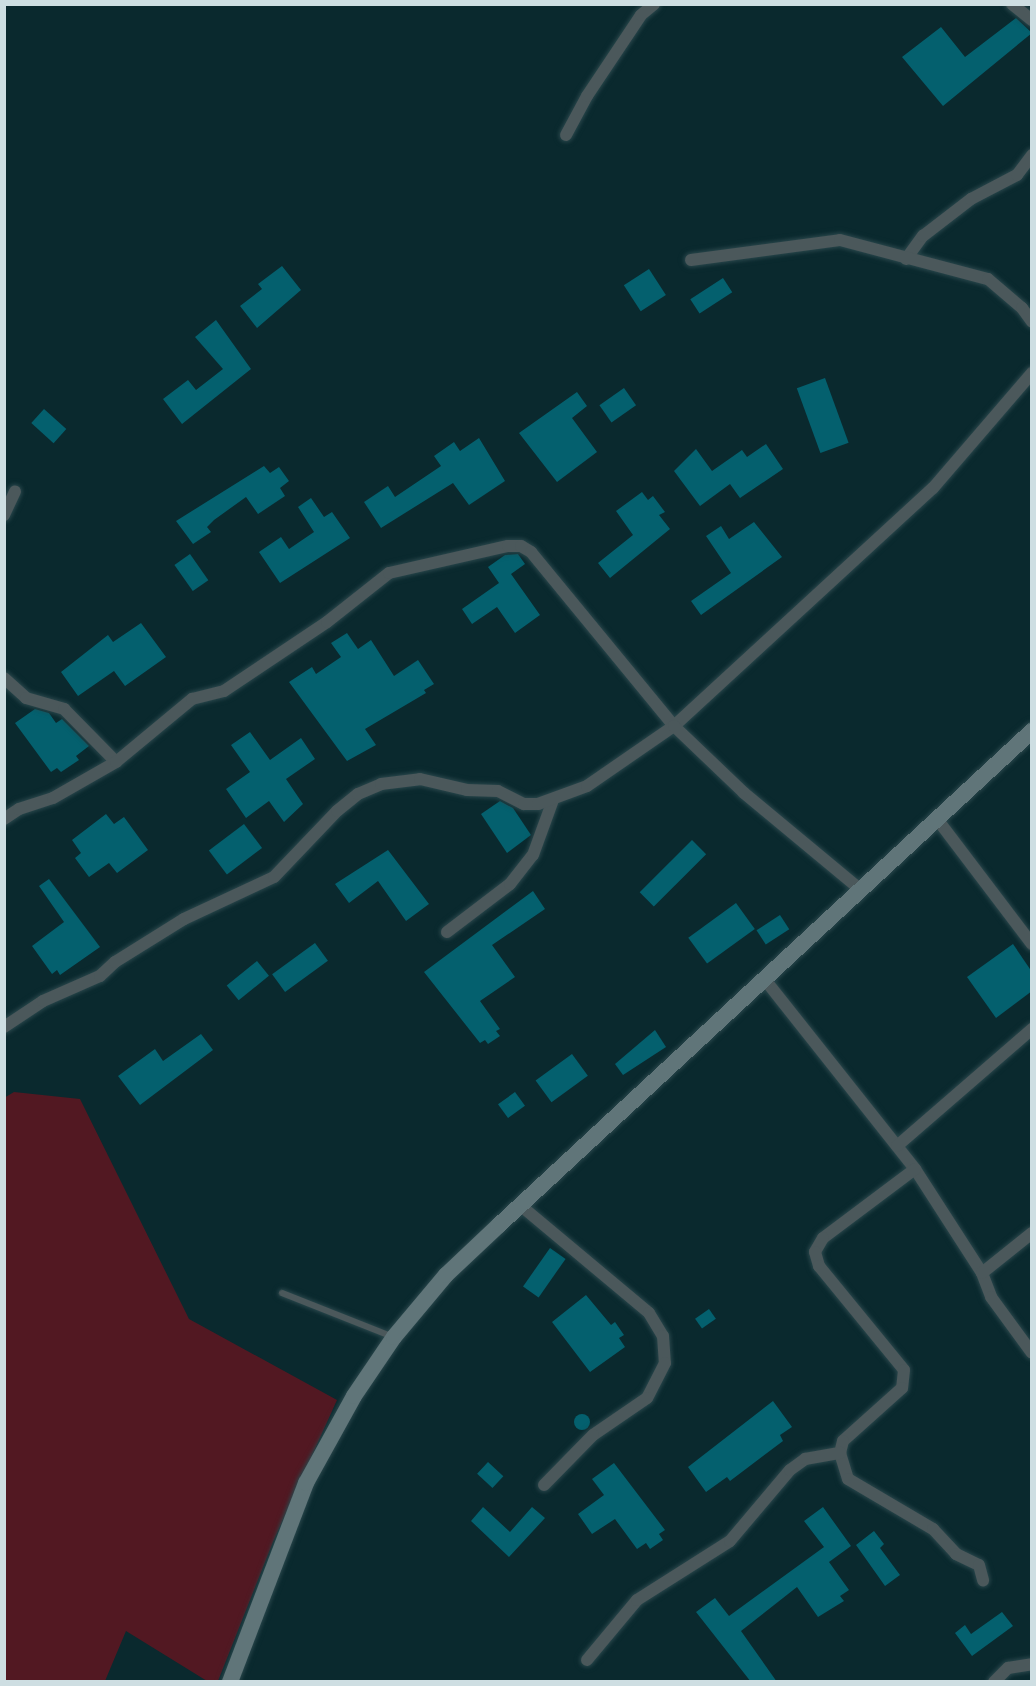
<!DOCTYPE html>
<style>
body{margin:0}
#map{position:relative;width:1036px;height:1686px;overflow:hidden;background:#0a292e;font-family:"Varela Round",sans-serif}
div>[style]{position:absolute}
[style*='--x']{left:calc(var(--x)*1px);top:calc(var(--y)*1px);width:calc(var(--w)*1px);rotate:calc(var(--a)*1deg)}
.green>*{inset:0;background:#521822}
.building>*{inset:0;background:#04606e;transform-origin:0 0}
.round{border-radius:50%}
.roads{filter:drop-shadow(0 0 2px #29464b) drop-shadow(0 0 2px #29464b)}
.lane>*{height:6px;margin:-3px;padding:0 3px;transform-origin:3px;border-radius:3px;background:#4b585b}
.street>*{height:12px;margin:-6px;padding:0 6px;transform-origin:6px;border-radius:6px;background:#4b585b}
.secondary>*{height:16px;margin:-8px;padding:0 8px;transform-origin:8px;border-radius:8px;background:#607579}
span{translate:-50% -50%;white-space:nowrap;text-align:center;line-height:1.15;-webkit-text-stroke:4.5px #041012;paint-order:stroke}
.frame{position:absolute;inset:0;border:6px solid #cedee2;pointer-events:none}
</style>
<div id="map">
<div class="green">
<i style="clip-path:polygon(14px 1092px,80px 1099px,189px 1319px,337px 1400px,273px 1542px,218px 1681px,207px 1681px,126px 1631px,105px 1681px,5px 1681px,4px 1098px)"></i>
</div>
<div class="building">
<i style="clip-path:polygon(1016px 18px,1032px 33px,943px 106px,902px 57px,941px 27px,965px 57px)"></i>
<i style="clip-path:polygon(282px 266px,301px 290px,257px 328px,240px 306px,262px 289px,258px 284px)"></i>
<i style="left:649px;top:269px;width:31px;height:30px;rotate:57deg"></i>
<i style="left:723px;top:278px;width:17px;height:39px;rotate:57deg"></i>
<i style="clip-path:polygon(216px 320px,251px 369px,182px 424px,163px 399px,188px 380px,196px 390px,223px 369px,195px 337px)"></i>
<i style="left:825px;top:378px;width:69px;height:30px;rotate:70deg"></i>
<i style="left:624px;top:388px;width:21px;height:30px;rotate:55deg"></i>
<i style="clip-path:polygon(577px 392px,587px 406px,572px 418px,597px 452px,557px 482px,519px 433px)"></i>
<i style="left:44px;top:409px;width:30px;height:19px;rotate:42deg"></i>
<i style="clip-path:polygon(479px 438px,505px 481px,469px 505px,453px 483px,381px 528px,364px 502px,388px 486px,395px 497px,441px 466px,434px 456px,454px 442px,460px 451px)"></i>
<i style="clip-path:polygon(766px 444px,783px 469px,740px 498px,730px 484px,700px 506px,674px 471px,696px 449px,712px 471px,742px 450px,747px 457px)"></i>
<i style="clip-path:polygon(264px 466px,270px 473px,279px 467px,289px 481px,280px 488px,285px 496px,258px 514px,246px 497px,214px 520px,207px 527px,211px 532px,193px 544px,176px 521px)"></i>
<i style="clip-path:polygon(642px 492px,648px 500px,653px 496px,665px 512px,659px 515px,670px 529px,610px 578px,598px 563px,633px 535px,616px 511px)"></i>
<i style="clip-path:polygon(311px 498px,324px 517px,332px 512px,350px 538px,280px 583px,259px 552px,281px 537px,289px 549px,314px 532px,298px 507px)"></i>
<i style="clip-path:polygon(754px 522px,782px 557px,701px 615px,691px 601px,731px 573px,706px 536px,721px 526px,729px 539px)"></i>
<i style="left:190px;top:554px;width:32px;height:19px;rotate:55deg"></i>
<i style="clip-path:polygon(518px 554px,525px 564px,511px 574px,540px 615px,515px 633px,497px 607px,472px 624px,462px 609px,499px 583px,488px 567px,505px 555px)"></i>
<i style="clip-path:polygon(141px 623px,166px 657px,125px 686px,114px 671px,78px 696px,61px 672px,108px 635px,113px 642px)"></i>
<i style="clip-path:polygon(347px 633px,358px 649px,371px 640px,394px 676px,418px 660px,434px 684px,424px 690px,426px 693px,365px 729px,376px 745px,347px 761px,289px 682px,312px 667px,316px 674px,341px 657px,331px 643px)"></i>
<i style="clip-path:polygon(35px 709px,49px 713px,56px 723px,62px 719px,89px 746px,76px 756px,79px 760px,61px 772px,57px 768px,51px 772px,15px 723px)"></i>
<i style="clip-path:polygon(250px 732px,270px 760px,301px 738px,315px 759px,286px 779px,303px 804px,284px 822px,269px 801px,246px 818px,226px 789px,250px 772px,231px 745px)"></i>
<i style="clip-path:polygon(500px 801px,513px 808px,531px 835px,507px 853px,481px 814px)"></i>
<i style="clip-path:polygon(106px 814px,114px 824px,124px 817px,148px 850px,117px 873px,109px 863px,89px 877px,75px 858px,81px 853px,72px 840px)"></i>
<i style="left:244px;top:824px;width:30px;height:44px;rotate:53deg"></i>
<i style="left:692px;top:840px;width:20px;height:74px;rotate:45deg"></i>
<i style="clip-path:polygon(388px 850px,429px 904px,406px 921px,378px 881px,349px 903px,335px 884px)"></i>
<i style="clip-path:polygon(49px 879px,100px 947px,60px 975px,57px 970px,52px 974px,32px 946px,64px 922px,39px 886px)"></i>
<i style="clip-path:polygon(533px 891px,545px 909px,492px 945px,515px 977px,480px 1001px,500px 1029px,496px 1031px,500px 1036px,488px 1044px,485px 1040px,480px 1043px,424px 972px)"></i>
<i style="left:736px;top:903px;width:32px;height:59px;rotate:54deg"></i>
<i style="left:780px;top:915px;width:17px;height:28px;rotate:57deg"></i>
<i style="left:315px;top:943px;width:22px;height:53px;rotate:54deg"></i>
<i style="clip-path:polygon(1013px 944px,1032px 972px,1032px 991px,996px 1018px,967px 977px)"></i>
<i style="left:257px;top:961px;width:19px;height:39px;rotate:51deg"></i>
<i style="clip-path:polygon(655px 1030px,666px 1047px,623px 1075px,615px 1064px)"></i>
<i style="clip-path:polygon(201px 1034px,213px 1050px,140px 1105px,118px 1076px,155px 1049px,163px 1061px)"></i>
<i style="left:572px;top:1054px;width:27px;height:45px;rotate:54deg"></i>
<i style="left:515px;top:1092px;width:17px;height:21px;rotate:54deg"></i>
<i style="left:550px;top:1248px;width:19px;height:47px;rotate:35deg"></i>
<i style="clip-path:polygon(586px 1295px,611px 1325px,615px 1322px,624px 1335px,619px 1338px,625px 1347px,590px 1372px,552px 1322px)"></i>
<i style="left:709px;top:1309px;width:12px;height:17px;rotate:55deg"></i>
<i style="clip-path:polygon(773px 1401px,792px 1427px,780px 1435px,783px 1441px,730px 1481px,727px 1477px,706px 1492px,688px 1467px)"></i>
<i class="round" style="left:574px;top:1414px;width:16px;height:16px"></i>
<i style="left:488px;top:1462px;width:21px;height:16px;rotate:43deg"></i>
<i style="clip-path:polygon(614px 1463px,665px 1530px,659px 1534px,663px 1540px,650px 1549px,646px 1543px,637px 1549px,615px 1519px,592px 1534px,578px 1514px,604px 1495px,592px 1479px)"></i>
<i style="clip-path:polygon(483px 1507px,510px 1532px,532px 1507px,545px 1518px,509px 1557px,471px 1521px)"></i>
<i style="clip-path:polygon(823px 1507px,851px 1546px,829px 1562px,849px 1590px,840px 1596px,844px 1601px,818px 1617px,797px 1587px,741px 1631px,777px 1682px,751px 1682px,696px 1612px,715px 1598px,729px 1616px,824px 1547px,804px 1521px)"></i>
<i style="clip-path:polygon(874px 1531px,884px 1544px,880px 1548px,900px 1575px,885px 1586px,856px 1545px)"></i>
<i style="clip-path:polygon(1002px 1612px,1013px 1626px,972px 1656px,955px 1633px,965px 1625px,971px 1634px)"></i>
</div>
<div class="roads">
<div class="lane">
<i style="--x:282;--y:1293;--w:119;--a:21.6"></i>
</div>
<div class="street">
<i style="--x:1012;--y:4;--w:26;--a:39"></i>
<i style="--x:566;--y:135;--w:44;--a:-61.7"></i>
<i style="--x:587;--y:96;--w:97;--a:-56.3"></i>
<i style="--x:641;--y:15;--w:17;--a:-40"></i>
<i style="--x:906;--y:259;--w:29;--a:-54"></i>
<i style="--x:923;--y:236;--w:61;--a:-37.6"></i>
<i style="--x:971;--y:199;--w:52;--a:-27.6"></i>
<i style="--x:1017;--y:175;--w:25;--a:-53"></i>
<i style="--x:691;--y:260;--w:150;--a:-7.6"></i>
<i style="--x:840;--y:240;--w:153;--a:14.8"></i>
<i style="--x:988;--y:279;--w:45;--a:40.5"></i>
<i style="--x:1022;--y:308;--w:17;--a:54"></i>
<i style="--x:4;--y:515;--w:26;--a:-65"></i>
<i style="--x:4;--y:678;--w:30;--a:42"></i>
<i style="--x:26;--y:698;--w:40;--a:16"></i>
<i style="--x:64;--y:709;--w:74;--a:45.5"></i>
<i style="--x:4;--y:819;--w:18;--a:-34"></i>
<i style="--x:19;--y:809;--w:36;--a:-18"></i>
<i style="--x:53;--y:798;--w:73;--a:-29.7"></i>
<i style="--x:116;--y:762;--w:99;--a:-39.7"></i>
<i style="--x:192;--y:699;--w:33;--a:-14"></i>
<i style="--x:224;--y:691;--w:124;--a:-33.8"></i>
<i style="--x:327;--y:622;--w:79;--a:-38.3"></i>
<i style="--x:389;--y:573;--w:122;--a:-12.8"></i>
<i style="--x:508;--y:546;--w:13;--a:0"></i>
<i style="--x:521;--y:546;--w:12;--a:31"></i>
<i style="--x:531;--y:552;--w:225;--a:50.6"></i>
<i style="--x:674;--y:726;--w:352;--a:-42.6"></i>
<i style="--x:933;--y:488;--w:152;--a:-49.3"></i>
<i style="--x:937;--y:819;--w:157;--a:52.8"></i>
<i style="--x:447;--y:932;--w:79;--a:-37.3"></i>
<i style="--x:510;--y:884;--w:37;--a:-52"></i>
<i style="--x:533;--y:855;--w:59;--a:-70"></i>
<i style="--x:766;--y:981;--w:240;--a:51.6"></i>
<i style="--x:915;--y:1169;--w:124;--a:57.2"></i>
<i style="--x:982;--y:1273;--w:26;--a:69"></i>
<i style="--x:991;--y:1297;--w:69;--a:53.8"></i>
<i style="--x:4;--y:1027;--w:47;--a:-33.7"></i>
<i style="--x:43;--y:1001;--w:62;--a:-23.7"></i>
<i style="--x:100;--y:976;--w:21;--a:-43"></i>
<i style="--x:115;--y:962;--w:81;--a:-31.9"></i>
<i style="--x:184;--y:919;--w:99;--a:-25"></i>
<i style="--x:274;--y:877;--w:91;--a:-46.3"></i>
<i style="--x:337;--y:811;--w:27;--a:-39"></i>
<i style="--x:358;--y:794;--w:25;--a:-23"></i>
<i style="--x:381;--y:784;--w:39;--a:-7"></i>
<i style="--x:420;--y:779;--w:48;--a:13.2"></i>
<i style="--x:467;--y:790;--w:31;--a:2"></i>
<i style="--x:498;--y:791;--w:29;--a:27"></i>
<i style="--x:524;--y:804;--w:14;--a:0"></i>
<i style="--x:538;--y:804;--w:52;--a:-20.2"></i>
<i style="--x:587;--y:786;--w:106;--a:-34.6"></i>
<i style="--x:674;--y:726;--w:97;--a:43.7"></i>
<i style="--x:744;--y:793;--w:152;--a:39.7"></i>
<i style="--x:897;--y:1146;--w:179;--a:-40.9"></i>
<i style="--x:915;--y:1169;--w:115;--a:143.1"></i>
<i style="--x:823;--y:1238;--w:16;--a:120"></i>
<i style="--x:815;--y:1252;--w:15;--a:74"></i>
<i style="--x:819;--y:1266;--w:134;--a:50.7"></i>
<i style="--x:904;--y:1370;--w:18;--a:96"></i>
<i style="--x:902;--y:1388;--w:79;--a:138.1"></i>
<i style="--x:843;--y:1441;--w:12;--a:104"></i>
<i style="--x:840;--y:1453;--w:27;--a:73"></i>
<i style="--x:848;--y:1479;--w:99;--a:30.5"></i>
<i style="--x:933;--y:1529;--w:34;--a:47"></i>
<i style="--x:956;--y:1554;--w:25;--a:26"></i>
<i style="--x:979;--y:1565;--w:16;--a:75"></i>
<i style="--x:520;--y:1205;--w:168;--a:39.9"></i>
<i style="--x:649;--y:1313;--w:27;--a:59"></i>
<i style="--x:663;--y:1336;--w:27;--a:86"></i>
<i style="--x:665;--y:1363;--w:39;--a:117"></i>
<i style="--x:647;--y:1398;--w:65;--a:145.6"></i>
<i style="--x:593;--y:1435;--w:70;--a:134.4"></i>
<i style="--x:982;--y:1273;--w:64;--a:-38.7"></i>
<i style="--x:587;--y:1660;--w:78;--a:-50.2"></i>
<i style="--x:637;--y:1600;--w:110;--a:-32.4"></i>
<i style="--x:730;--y:1541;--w:93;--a:-49.8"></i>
<i style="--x:790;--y:1470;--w:19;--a:-36"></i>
<i style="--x:805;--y:1459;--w:36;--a:-10"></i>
<i style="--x:994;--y:1682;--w:20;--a:-45"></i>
<i style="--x:1008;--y:1668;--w:24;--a:-9"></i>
</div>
<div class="secondary">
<i style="--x:230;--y:1682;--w:213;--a:-69.1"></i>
<i style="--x:306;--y:1483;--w:99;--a:-61.1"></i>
<i style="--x:354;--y:1396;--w:71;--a:-55.9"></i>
<i style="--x:394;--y:1337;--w:81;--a:-50"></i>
<i style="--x:446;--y:1275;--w:73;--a:-43.3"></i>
<i style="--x:499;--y:1225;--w:727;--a:-42.83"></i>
</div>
</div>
<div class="frame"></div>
</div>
